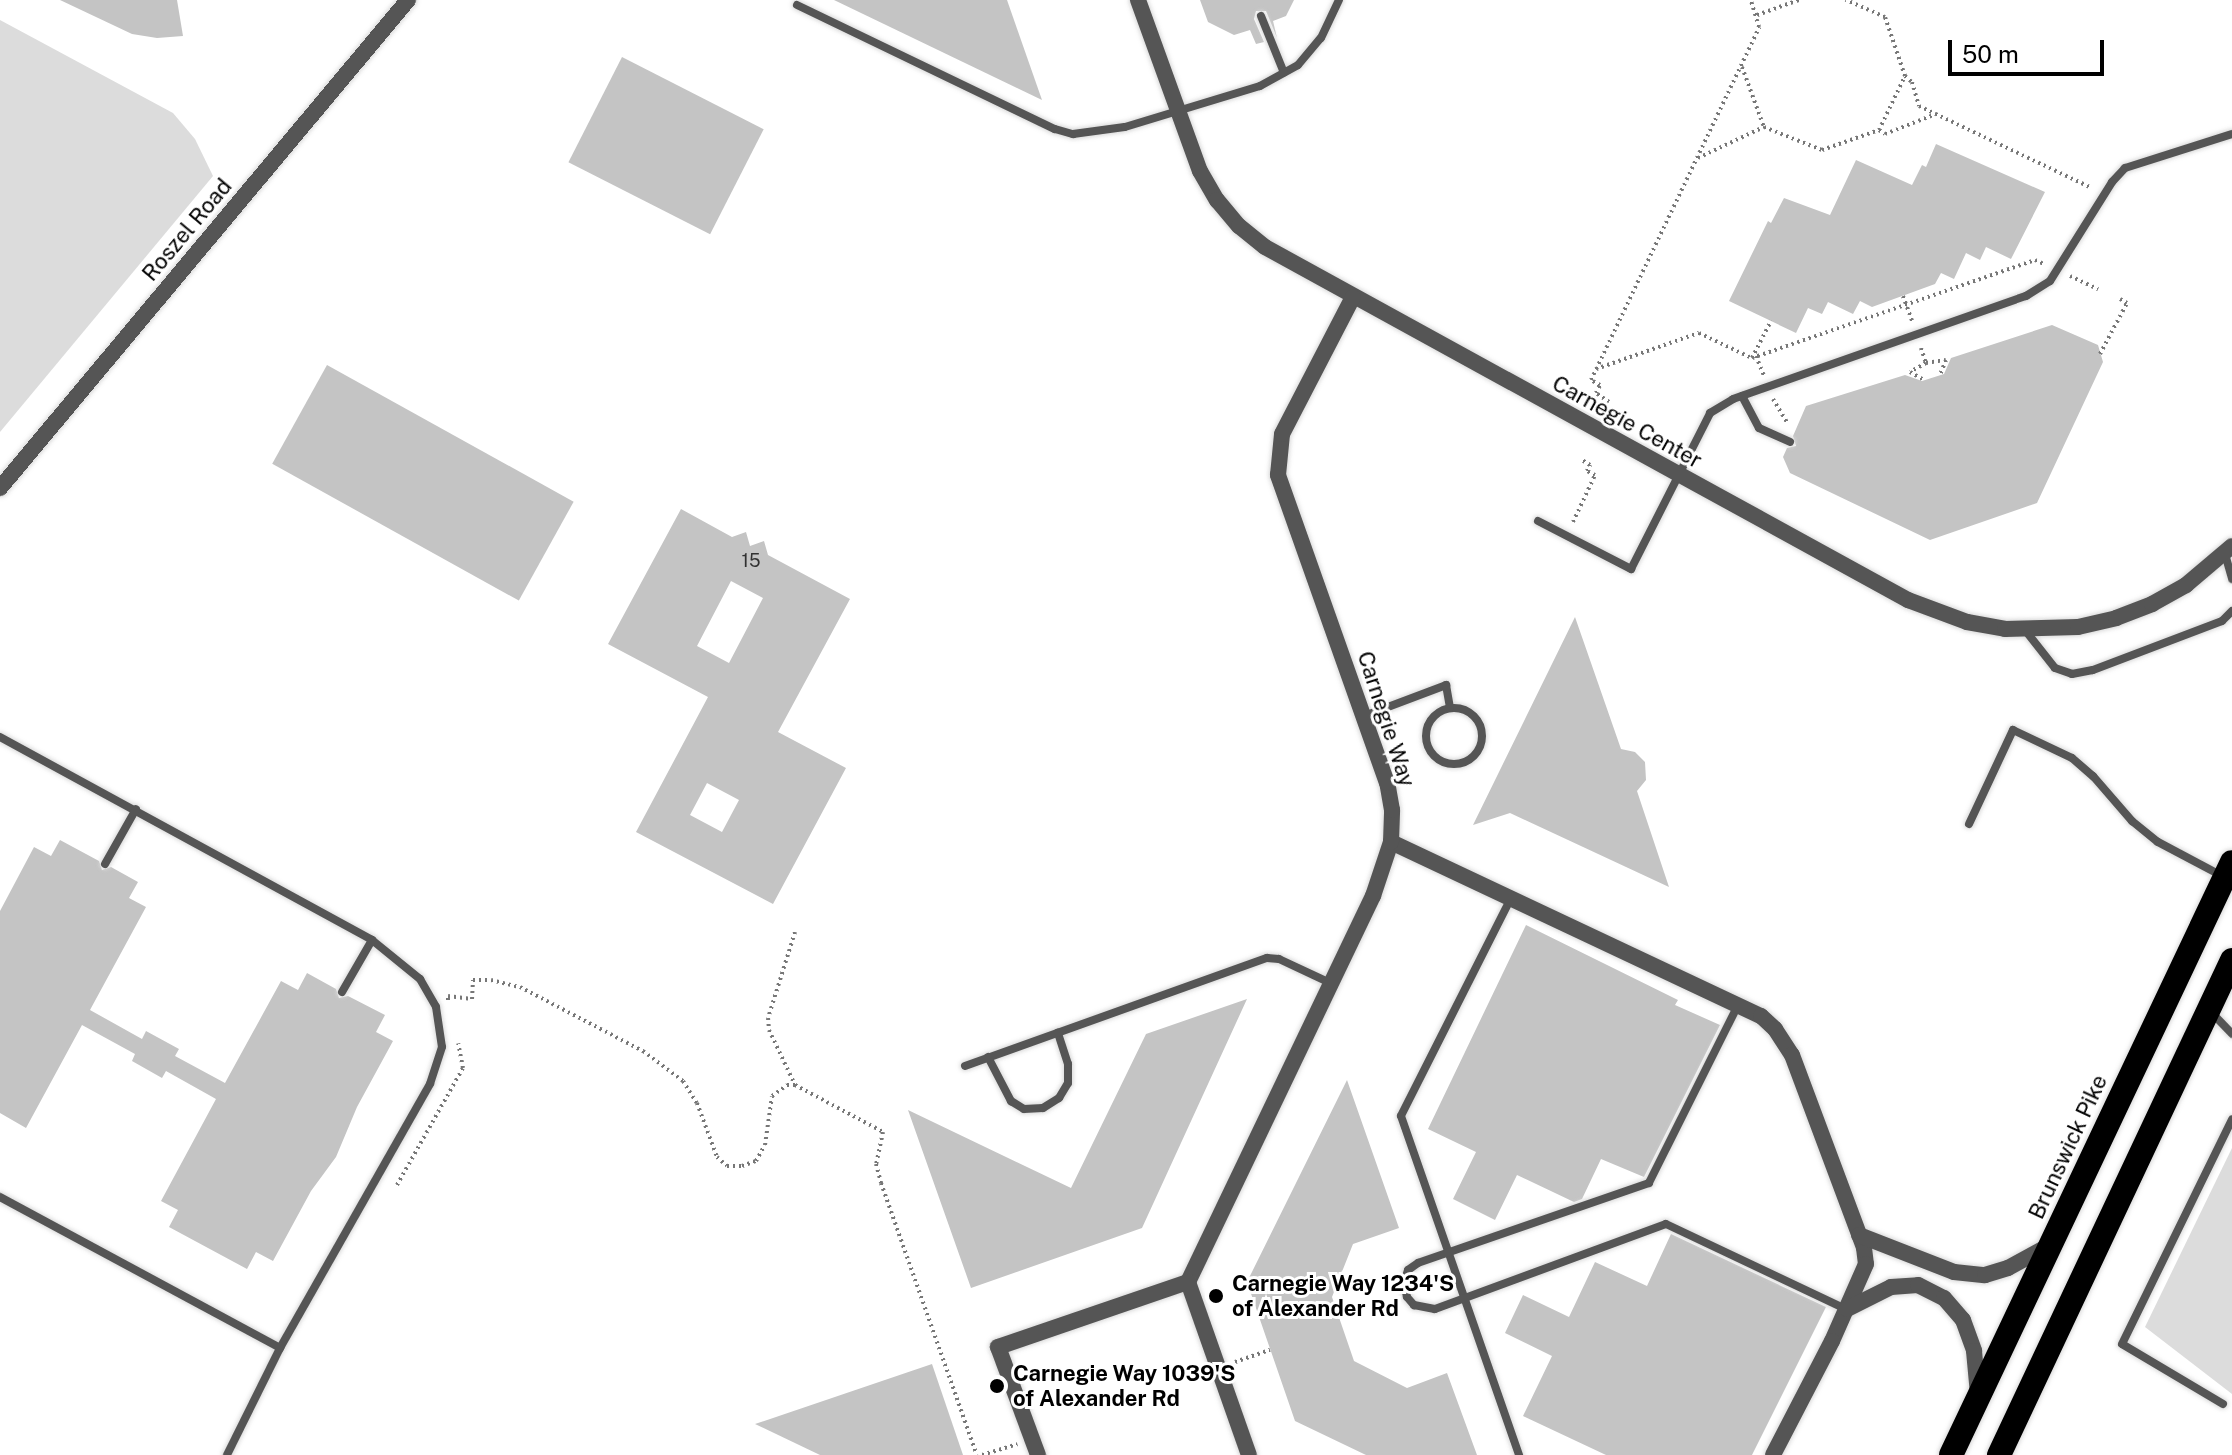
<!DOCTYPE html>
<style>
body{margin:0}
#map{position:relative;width:2232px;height:1455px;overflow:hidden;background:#fff;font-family:"Public Sans",sans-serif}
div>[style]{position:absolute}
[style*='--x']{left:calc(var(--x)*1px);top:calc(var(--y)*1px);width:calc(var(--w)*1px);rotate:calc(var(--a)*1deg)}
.green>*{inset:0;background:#dcdcdc}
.building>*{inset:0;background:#c4c4c4;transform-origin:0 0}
.path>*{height:4px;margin-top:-2px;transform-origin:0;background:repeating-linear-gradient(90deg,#777 0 2px,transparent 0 6px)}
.roads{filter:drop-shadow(0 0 2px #dbdbdb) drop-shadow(0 0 2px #dbdbdb)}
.lane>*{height:8px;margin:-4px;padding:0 4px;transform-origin:4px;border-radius:4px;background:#555}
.lane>.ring{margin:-4px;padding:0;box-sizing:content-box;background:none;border:8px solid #555;border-radius:50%}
.street>*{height:16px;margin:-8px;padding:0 8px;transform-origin:8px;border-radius:8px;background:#555}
.highway>*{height:24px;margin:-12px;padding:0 12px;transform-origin:12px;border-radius:12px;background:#000}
.dots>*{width:22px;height:22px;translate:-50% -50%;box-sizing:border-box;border:4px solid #fff;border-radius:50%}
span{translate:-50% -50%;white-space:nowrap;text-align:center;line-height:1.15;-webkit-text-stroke:6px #fff;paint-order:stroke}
.number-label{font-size:18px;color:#313131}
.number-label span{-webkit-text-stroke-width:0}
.street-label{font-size:22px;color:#000}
.poi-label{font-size:22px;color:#000;font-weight:700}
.left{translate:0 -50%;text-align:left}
.scale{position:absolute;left:1948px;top:40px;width:156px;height:36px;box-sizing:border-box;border:4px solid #000;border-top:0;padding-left:10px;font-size:24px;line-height:28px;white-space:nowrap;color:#000;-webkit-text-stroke:6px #fff;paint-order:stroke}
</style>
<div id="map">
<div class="green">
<i style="clip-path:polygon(0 20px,173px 113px,195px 139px,213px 176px,0 432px)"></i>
<i style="clip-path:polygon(2232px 1148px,2232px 1394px,2145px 1327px)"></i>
</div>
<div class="building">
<i style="clip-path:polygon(60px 0,177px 0,183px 36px,157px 38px,132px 34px)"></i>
<i style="clip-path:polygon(834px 0,1007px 0,1042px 100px)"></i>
<i style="clip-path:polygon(1200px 0,1294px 0,1286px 16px,1273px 21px,1277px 38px,1266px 11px,1256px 11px,1254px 19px,1264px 42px,1256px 44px,1250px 30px,1234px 35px,1208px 22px)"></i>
<i style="left:622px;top:57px;width:159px;height:118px;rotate:27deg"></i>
<i style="clip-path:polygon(1936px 144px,2045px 192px,2011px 259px,1986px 247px,1980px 260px,1966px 253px,1954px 279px,1941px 273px,1935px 284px,1872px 307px,1860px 301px,1853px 314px,1828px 302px,1822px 314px,1808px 308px,1796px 333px,1729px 301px,1768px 221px,1771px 223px,1784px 198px,1830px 215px,1856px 160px,1912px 185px,1922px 165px,1926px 167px)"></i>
<i style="clip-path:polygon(2052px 325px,2098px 345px,2103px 362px,2037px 503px,1930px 540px,1790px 473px,1783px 457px,1787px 448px,1796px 446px,1793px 436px,1806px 406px,1905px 375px,1922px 381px,1944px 374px,1951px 358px)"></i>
<i style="left:327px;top:365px;width:282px;height:113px;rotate:29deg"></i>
<i style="clip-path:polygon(evenodd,681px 509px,732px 537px,746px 532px,750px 546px,764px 541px,768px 555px,850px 599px,778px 732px,846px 768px,773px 904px,636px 832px,708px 697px,608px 644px,681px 509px,731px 581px,763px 598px,729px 663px,697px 646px,731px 581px,681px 509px,707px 783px,739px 800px,722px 832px,690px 815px,707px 783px)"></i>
<i style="clip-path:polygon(1575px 617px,1621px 749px,1635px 752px,1645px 762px,1646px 780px,1637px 791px,1669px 887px,1510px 813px,1473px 825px)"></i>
<i style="clip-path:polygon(60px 840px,99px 861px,102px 870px,111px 867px,138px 882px,129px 898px,146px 907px,90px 1010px,142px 1039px,146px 1031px,179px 1049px,175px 1056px,225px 1083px,281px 981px,298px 990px,307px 973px,336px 989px,339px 998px,348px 996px,385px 1015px,376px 1032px,393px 1041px,357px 1107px,336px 1157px,311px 1191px,273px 1261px,256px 1252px,247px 1269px,169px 1227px,178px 1210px,161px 1201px,216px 1099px,166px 1071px,162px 1078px,132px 1061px,135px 1054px,82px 1025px,26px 1128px,0 1113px,0 911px,34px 847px,51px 856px)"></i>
<i style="clip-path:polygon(1526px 925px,1678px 1000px,1675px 1005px,1720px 1025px,1644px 1177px,1601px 1159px,1582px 1199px,1574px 1202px,1517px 1175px,1495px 1220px,1453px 1199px,1476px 1152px,1428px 1129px)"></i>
<i style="clip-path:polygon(1247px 999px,1142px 1228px,971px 1288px,908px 1110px,1071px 1188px,1146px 1034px)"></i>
<i style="clip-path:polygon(1347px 1080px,1399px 1228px,1353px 1244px,1332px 1297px,1354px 1361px,1407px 1388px,1447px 1373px,1477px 1455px,1366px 1455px,1295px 1421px,1247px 1282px)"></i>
<i style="clip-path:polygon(1671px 1234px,1826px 1307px,1752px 1455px,1606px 1455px,1523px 1416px,1552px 1356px,1505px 1333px,1523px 1295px,1569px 1317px,1595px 1262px,1647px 1286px)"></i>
<i style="clip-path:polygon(932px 1364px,963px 1455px,820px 1455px,755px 1424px)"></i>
</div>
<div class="path">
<i style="--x:1757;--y:15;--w:45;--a:-19.7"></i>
<i style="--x:1742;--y:67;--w:64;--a:69.9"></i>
<i style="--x:1764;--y:127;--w:62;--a:21.6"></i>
<i style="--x:1822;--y:150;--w:60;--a:-19.3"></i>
<i style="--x:1879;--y:130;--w:60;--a:-64.3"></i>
<i style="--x:1905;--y:76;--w:62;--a:-108.7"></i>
<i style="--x:1885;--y:17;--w:43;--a:-156.4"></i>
<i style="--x:1905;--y:76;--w:9;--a:41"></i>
<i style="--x:1912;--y:82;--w:25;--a:74"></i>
<i style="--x:1919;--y:106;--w:191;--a:25.4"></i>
<i style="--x:1879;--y:130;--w:7;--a:34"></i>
<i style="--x:1885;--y:134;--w:55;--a:-21.4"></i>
<i style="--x:1698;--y:158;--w:73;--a:-25.2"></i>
<i style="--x:2070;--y:276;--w:31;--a:25"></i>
<i style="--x:1903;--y:296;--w:27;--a:70"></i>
<i style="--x:1921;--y:348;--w:16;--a:72"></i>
<i style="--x:1926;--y:363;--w:18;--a:151"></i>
<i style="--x:1910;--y:372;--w:16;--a:30"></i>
<i style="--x:2100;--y:354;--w:58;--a:-62.1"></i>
<i style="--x:2127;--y:303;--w:8;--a:-150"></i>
<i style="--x:1756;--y:356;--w:22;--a:68"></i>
<i style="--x:1752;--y:358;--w:299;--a:-19.1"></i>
<i style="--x:2035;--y:260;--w:10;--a:24"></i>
<i style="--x:1926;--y:363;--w:20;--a:-9"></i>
<i style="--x:1946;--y:360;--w:16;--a:112"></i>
<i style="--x:1596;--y:369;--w:109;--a:-19.3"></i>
<i style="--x:1699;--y:333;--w:59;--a:25.3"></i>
<i style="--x:1752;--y:358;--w:42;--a:-62.8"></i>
<i style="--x:1773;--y:399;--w:29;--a:59"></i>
<i style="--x:1609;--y:402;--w:16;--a:-145"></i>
<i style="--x:1596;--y:393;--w:9;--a:-63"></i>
<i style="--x:1600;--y:385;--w:10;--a:-151"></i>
<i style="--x:1591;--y:380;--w:391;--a:-64.5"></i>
<i style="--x:1759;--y:27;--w:28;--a:-107"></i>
<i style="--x:1573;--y:522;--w:52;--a:-64.9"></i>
<i style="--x:1595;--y:475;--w:9;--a:-153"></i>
<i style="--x:1587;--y:471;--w:7;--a:-63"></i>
<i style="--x:1590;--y:465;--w:9;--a:-148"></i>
<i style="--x:795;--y:932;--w:90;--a:107.4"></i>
<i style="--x:768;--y:1018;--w:12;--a:85"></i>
<i style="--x:769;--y:1030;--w:61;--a:64.7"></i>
<i style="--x:795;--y:1085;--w:100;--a:28.1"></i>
<i style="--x:883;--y:1132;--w:33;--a:102"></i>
<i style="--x:876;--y:1164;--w:20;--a:75"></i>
<i style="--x:881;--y:1183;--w:288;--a:70.6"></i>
<i style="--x:448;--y:1000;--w:4;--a:-90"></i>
<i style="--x:448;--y:996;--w:24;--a:7"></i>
<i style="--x:472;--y:999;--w:19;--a:-87"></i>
<i style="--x:473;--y:980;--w:18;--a:0"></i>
<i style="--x:491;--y:980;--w:30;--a:14"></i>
<i style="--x:520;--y:987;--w:139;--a:27.5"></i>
<i style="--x:643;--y:1051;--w:50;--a:36.9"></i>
<i style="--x:683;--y:1081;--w:26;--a:58"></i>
<i style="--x:697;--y:1103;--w:58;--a:69.7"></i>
<i style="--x:717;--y:1157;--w:13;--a:42"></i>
<i style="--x:727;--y:1166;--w:15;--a:0"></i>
<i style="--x:742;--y:1166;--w:15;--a:-20"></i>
<i style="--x:756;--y:1161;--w:18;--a:-61"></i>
<i style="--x:765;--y:1145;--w:49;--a:-81.9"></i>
<i style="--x:772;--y:1096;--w:19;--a:-36"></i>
<i style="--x:787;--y:1085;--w:8;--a:0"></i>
<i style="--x:397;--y:1185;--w:134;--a:-60.6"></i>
<i style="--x:463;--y:1068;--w:25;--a:-101"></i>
<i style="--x:1235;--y:1362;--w:37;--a:-19"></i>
<i style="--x:982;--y:1455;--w:37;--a:-17"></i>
</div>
<div class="roads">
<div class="lane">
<i style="--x:797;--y:5;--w:286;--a:25.7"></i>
<i style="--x:1055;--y:129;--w:19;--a:16"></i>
<i style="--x:1073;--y:134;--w:52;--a:-7.7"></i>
<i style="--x:1125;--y:127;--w:141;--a:-16.9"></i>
<i style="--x:1260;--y:86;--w:43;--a:-28.9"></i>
<i style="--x:1298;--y:65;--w:35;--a:-50"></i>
<i style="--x:1321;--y:38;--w:42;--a:-64.7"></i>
<i style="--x:1261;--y:16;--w:61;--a:68"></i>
<i style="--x:1742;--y:396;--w:36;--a:62"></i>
<i style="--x:1759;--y:428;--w:34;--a:24"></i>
<i style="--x:1538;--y:521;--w:105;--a:27.3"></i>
<i style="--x:1631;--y:569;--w:175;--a:-63.1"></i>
<i style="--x:1710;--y:413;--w:27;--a:-31"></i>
<i style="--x:1733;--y:399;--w:311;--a:-19.4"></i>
<i style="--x:2026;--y:296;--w:28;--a:-32"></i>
<i style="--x:2050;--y:281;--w:117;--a:-57.9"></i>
<i style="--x:2112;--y:182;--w:19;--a:-47"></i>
<i style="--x:2125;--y:168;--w:112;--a:-17.6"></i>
<i style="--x:2225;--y:554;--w:26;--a:74"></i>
<i style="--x:2025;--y:630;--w:48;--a:51.7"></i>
<i style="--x:2055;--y:668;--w:18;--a:19"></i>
<i style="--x:2072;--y:674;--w:21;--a:-11"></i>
<i style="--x:2093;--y:670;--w:138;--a:-20.8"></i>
<i style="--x:2222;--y:621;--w:14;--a:-45"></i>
<i class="ring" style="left:1426px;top:708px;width:48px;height:48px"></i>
<i style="--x:1364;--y:716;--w:88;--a:-20.7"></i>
<i style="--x:1446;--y:685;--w:23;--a:80"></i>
<i style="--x:0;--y:737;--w:424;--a:28.6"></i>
<i style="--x:372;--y:940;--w:62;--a:39.1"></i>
<i style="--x:420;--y:979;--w:32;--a:60"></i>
<i style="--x:436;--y:1007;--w:40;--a:81.5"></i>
<i style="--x:442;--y:1047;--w:39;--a:108"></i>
<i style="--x:430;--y:1084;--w:304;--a:119.6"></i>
<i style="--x:280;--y:1348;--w:119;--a:116.4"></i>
<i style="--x:1969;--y:824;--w:104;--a:-64.9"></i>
<i style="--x:2013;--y:730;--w:65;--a:25.4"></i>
<i style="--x:2072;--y:758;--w:28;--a:41"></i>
<i style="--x:2093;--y:776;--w:60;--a:49.1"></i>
<i style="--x:2132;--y:821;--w:33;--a:39"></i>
<i style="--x:2158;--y:842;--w:75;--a:27.9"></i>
<i style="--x:105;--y:864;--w:63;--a:-60.6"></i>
<i style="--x:1511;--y:898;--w:244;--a:116.8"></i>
<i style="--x:1401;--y:1116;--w:359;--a:70.8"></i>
<i style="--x:342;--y:992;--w:60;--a:-60"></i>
<i style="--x:1738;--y:1005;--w:199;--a:116.6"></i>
<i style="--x:1649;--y:1183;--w:244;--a:160.9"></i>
<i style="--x:1418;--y:1263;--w:12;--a:145"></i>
<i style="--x:1408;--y:1270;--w:14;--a:107"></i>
<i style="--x:1404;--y:1283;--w:14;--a:78"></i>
<i style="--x:1407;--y:1297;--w:11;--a:49"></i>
<i style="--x:1414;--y:1305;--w:21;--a:11"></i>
<i style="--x:1435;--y:1309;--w:246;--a:-20.2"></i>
<i style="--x:1666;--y:1224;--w:199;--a:25.3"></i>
<i style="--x:2212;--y:1013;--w:29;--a:46"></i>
<i style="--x:988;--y:1057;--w:50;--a:62.4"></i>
<i style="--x:1011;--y:1101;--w:15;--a:32"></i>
<i style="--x:1024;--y:1109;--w:19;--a:-3"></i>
<i style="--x:1043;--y:1108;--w:19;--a:-32"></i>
<i style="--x:1059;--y:1098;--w:17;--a:-59"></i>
<i style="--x:1068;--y:1083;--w:19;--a:-90"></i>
<i style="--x:1068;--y:1064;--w:33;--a:-108"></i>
<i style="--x:965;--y:1066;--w:321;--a:-19.7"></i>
<i style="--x:1267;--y:958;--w:12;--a:5"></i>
<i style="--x:1279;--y:959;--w:54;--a:25.1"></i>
<i style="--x:0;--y:1197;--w:318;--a:28.3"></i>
<i style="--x:2223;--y:1404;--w:117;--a:-149.3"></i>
<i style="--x:2122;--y:1344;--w:250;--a:-63.9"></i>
</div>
<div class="street">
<i style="--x:1138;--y:0;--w:182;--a:70.1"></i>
<i style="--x:1200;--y:171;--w:34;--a:60"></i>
<i style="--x:1217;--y:200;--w:34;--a:50"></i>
<i style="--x:1239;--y:226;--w:33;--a:39"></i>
<i style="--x:1265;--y:247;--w:734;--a:28.77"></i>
<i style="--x:1908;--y:600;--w:63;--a:20.4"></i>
<i style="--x:1967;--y:622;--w:39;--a:10"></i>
<i style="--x:2005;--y:629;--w:73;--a:-1.6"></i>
<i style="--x:2078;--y:627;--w:39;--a:-13"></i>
<i style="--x:2116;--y:618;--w:39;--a:-21"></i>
<i style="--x:2152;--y:604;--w:39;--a:-29"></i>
<i style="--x:2186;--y:585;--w:60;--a:-40.3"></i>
<i style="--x:0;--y:488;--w:636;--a:-50.1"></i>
<i style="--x:1391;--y:842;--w:409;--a:25.2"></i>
<i style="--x:1761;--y:1016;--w:19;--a:43"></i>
<i style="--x:1775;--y:1029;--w:31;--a:57"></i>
<i style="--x:1792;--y:1055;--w:206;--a:69.5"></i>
<i style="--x:1864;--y:1248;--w:16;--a:83"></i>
<i style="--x:1866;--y:1264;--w:84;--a:113.8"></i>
<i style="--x:1832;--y:1341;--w:128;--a:117.4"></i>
<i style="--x:1859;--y:1235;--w:102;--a:21.3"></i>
<i style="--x:1954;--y:1272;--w:31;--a:6"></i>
<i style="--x:1985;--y:1275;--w:24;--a:-17"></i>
<i style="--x:2008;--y:1268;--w:48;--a:-28.7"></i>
<i style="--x:1188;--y:1282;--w:428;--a:-64.4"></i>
<i style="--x:1373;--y:896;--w:57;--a:-71.6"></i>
<i style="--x:1391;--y:842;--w:32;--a:-88"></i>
<i style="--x:1392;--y:810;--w:27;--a:-100"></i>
<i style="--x:1387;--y:783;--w:327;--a:-109.5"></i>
<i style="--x:1278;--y:475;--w:41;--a:-84.4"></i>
<i style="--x:1282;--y:434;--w:154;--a:-62.6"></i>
<i style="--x:1188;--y:1282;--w:183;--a:70.6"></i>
<i style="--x:1847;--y:1309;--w:49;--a:-26.6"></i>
<i style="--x:1891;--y:1287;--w:27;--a:-4"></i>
<i style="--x:1918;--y:1285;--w:29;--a:27"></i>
<i style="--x:1944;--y:1298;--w:29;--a:49"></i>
<i style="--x:1963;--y:1320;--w:33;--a:70"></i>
<i style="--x:1974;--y:1351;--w:43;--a:84.7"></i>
<i style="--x:1038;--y:1455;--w:115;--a:-110.3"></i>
<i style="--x:998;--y:1347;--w:201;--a:-18.9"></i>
</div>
<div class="highway">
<i style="--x:1951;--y:1455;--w:656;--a:-64.65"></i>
<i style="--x:1999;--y:1455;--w:547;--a:-64.79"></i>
</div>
</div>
<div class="dots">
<i style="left:1216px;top:1296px;background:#000"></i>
<i style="left:997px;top:1386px;background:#000"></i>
</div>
<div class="number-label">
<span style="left:751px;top:561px">15</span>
</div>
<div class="street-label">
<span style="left:187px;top:230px;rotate:-50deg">Roszel Road</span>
<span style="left:1627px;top:422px;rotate:29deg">Carnegie Center</span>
<span style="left:1386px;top:719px;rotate:72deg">Carnegie Way</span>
<span style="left:2068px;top:1147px;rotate:-65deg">Brunswick Pike</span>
</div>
<div class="poi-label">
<span class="left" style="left:1232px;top:1296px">Carnegie Way 1234'S<br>of Alexander Rd</span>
<span class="left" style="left:1013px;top:1386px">Carnegie Way 1039'S<br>of Alexander Rd</span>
</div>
<div class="scale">50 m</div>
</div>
